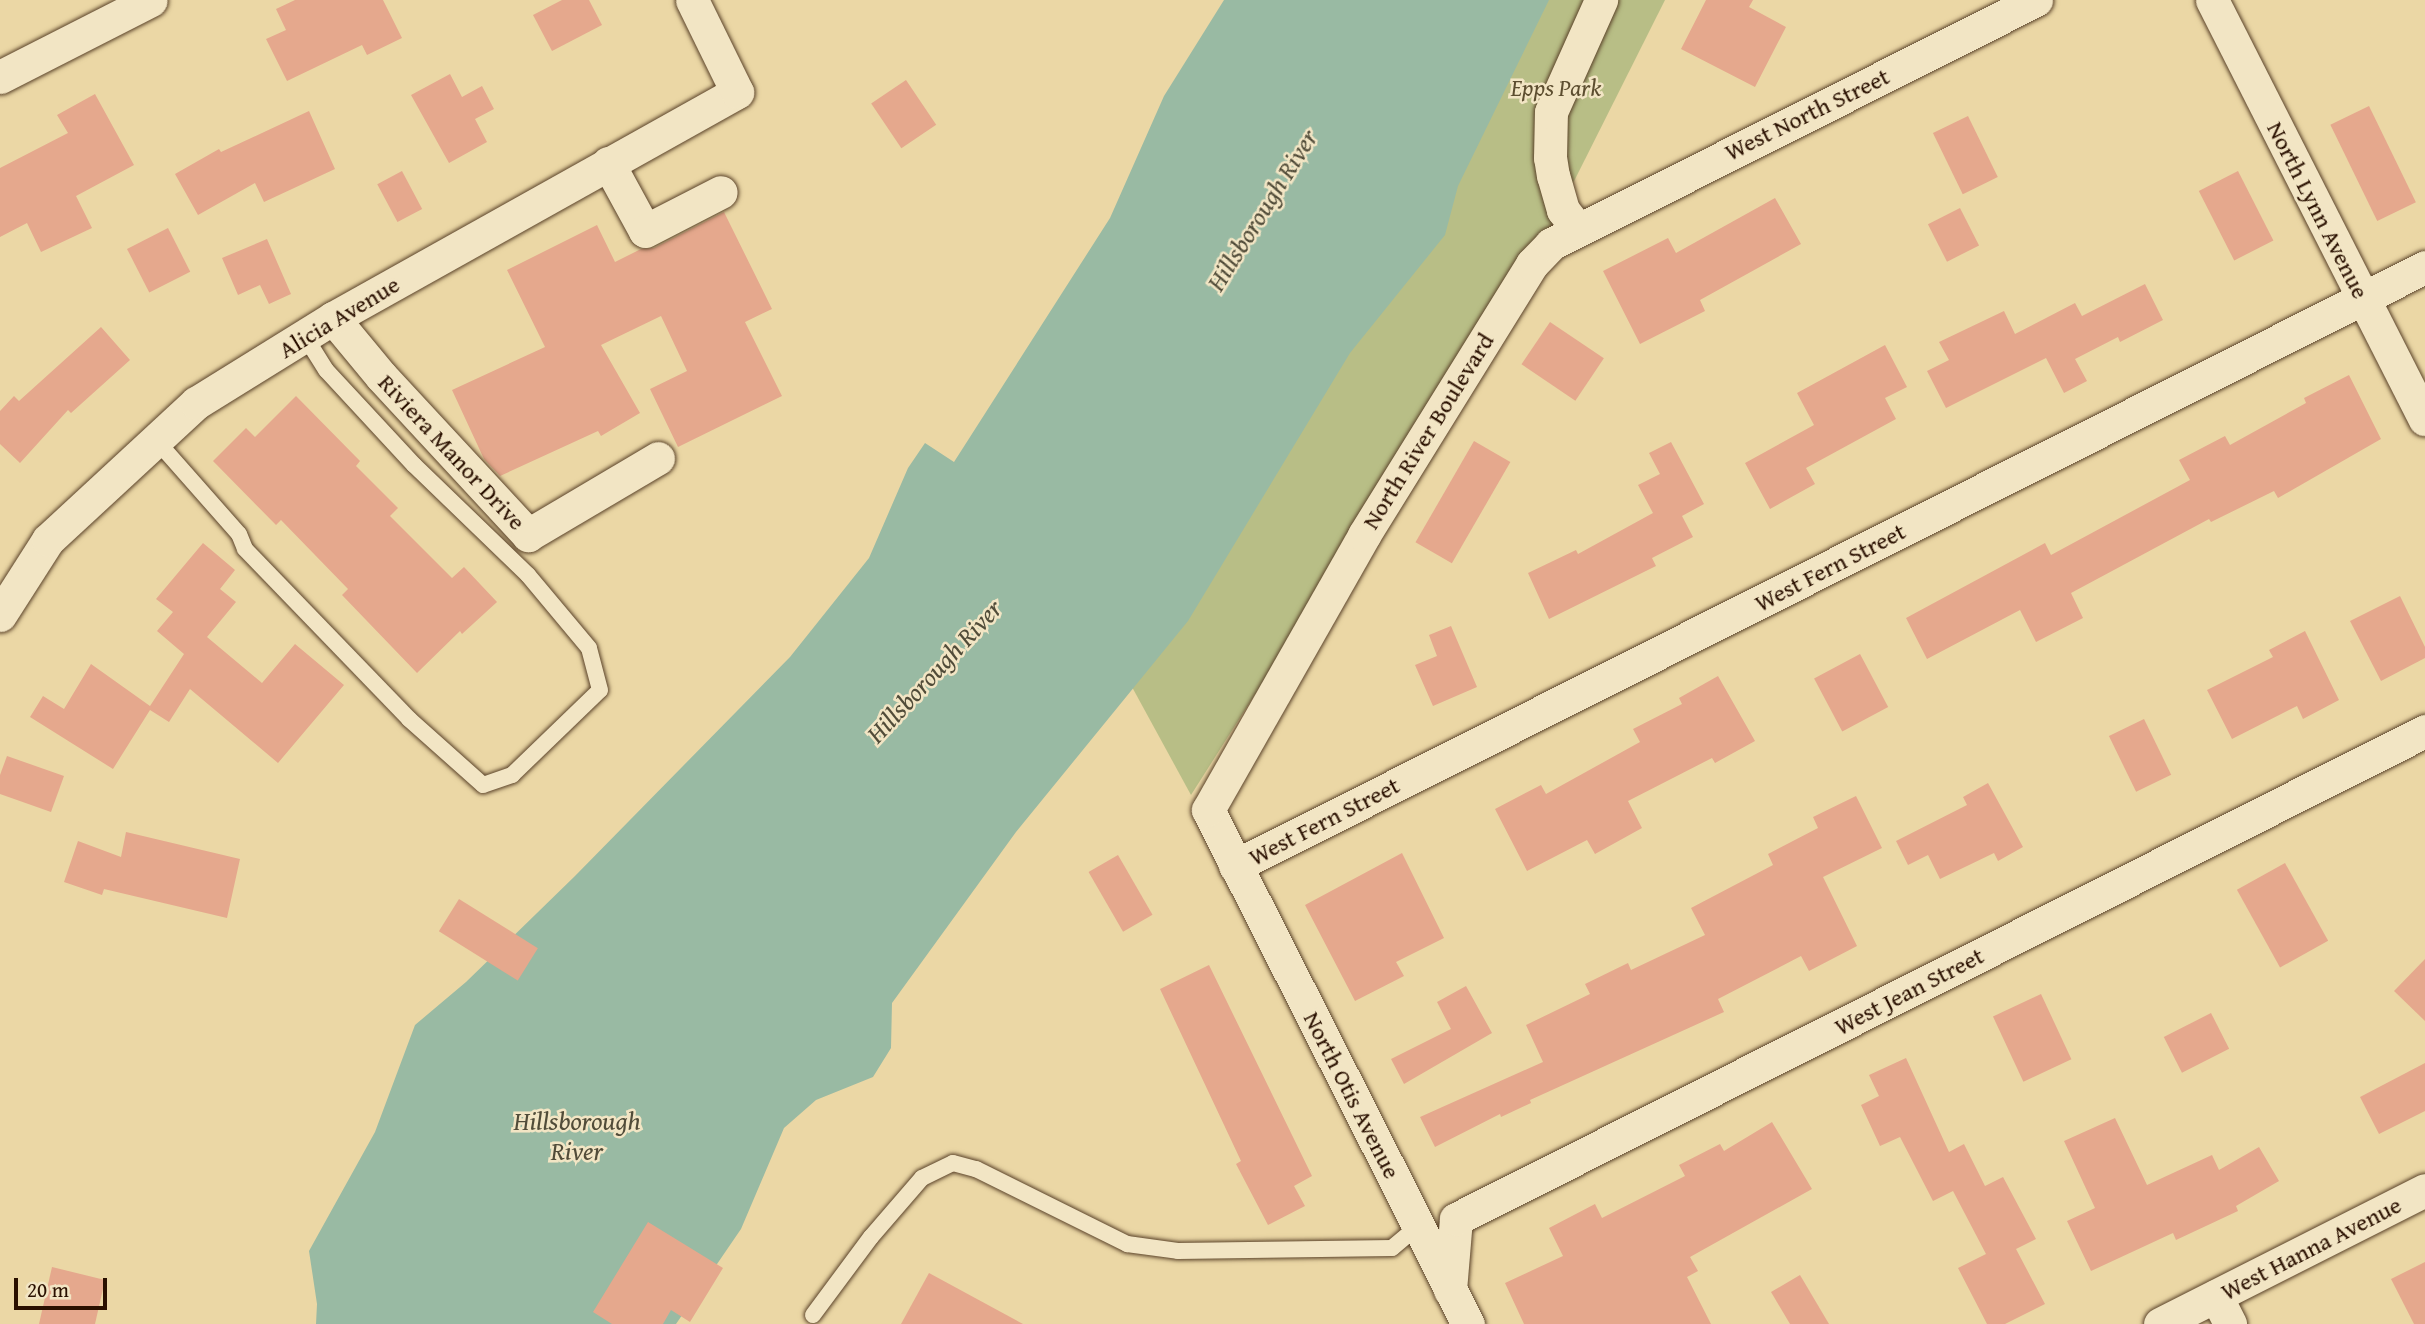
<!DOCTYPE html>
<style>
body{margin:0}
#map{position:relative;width:2425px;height:1324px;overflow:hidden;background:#ebd7a5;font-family:"Gentium Book Plus",serif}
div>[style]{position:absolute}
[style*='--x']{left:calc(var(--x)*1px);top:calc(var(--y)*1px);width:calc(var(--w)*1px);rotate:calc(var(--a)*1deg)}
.green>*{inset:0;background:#b8be86}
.water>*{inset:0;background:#99baa3}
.building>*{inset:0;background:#e5a88d;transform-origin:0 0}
.roads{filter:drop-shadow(0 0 2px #5a4229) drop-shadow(0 0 2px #5a4229)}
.lane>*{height:16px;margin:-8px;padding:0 8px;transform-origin:8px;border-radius:8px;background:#f2e5c4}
.street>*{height:33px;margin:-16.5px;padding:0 16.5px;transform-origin:16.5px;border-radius:16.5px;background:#f2e5c4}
span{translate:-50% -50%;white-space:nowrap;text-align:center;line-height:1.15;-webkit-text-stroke:5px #f2e5c4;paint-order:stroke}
.park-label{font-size:24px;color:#5c4d2f;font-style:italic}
.street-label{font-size:24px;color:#2a1000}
.water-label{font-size:26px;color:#514c39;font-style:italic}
.scale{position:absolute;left:14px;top:1278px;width:93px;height:32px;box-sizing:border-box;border:4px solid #2a1000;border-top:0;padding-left:9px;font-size:21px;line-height:24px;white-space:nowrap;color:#2a1000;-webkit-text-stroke:5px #f2e5c4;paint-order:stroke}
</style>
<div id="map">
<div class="green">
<i style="clip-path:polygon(1536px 0,1665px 0,1549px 231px,1191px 795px,1126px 676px)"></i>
</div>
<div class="water">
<i style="clip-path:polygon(1224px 0,1549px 0,1458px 186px,1445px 235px,1350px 353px,1188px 621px,1016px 832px,892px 1003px,891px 1048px,873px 1077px,816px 1100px,784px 1128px,741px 1229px,676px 1324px,316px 1324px,317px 1304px,309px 1251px,375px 1132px,415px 1025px,466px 982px,575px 876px,790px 657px,869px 558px,908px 468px,925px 443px,954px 462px,1110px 218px,1164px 96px)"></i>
</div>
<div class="building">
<i style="clip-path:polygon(295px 0,383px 0,402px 38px,367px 55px,362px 45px,287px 81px,266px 39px,286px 30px,276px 9px)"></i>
<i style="clip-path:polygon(562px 0,589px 0,602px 25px,552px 51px,533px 15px)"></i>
<i style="clip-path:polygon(1706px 0,1753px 0,1749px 7px,1786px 27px,1755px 87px,1681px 49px)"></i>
<i style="clip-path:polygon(450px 74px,462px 97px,482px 86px,494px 109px,475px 119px,487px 142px,449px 163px,411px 95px)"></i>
<i style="left:906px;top:80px;width:54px;height:42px;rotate:56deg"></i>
<i style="clip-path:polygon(95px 94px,134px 165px,76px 196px,92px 228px,41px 252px,27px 223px,0 237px,0 168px,68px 133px,57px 115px)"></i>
<i style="left:2369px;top:106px;width:107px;height:43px;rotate:64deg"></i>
<i style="clip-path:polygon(309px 111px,335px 169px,264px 202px,255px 183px,198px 215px,175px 174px,219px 149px,221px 152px)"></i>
<i style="left:1968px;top:116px;width:68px;height:39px;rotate:64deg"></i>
<i style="left:402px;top:171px;width:43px;height:28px;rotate:62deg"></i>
<i style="left:2238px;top:171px;width:78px;height:44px;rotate:63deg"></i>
<i style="clip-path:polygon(1775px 198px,1801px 244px,1700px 300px,1705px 311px,1640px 344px,1603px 271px,1668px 238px,1676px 253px)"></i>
<i style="left:1960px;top:208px;width:42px;height:36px;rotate:63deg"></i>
<i style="clip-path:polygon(724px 212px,772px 309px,745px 322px,782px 396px,678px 447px,650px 389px,687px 371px,661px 316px,601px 345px,640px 413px,601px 436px,598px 431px,500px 476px,484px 459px,452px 390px,545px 347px,507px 270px,597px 225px,615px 262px,641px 249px,654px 248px)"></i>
<i style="left:168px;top:228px;width:49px;height:46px;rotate:63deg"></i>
<i style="clip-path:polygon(267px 239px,291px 294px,269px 304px,260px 285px,238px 295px,222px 258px)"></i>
<i style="clip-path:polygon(2145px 284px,2163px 320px,2120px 342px,2118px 337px,2075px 359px,2087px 381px,2064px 393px,2046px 358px,1946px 408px,1927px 371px,1949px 360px,1939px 342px,2004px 311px,2015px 334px,2075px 303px,2082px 316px)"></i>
<i style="left:1550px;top:322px;width:65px;height:51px;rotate:34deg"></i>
<i style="clip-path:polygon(101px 327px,130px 360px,71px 413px,68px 410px,20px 463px,0 444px,0 411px,14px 396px,19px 401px)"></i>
<i style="clip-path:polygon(1885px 345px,1907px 387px,1885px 398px,1896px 419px,1806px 468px,1815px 484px,1770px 509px,1745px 463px,1814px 425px,1797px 393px)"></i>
<i style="clip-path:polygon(2349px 375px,2381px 439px,2278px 498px,2274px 491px,2211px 522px,2209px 519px,2071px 593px,2083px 618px,2036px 642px,2020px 610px,1927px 659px,1906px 618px,2045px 543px,2051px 555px,2190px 480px,2179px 460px,2225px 436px,2230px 445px,2306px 403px,2304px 398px)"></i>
<i style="clip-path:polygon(296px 396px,360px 461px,356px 466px,398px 508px,390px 516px,452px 578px,464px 567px,497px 602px,462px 634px,460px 631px,417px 673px,342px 595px,348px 589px,281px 520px,276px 525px,213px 461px,246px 428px,255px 437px)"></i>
<i style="left:1474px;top:441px;width:42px;height:117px;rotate:30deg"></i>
<i style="clip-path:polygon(1671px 442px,1704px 504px,1682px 516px,1693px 537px,1652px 558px,1656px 566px,1549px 619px,1528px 573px,1576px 550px,1578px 554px,1653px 513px,1638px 485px,1660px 474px,1649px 453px)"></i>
<i style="clip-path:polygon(203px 543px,235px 570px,220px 589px,236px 602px,207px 637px,262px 683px,295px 644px,344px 685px,278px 763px,190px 689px,169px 722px,150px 710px,113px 769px,30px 717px,43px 696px,64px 709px,91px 664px,150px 706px,184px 654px,157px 631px,173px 612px,156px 599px)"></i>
<i style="clip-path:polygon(2400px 596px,2425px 647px,2425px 658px,2381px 681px,2350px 621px)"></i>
<i style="clip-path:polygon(1451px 626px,1477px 687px,1433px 706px,1415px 665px,1437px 656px,1429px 635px)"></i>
<i style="clip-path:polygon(2305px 631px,2339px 700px,2303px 719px,2297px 706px,2232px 739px,2207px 690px,2273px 657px,2269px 650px)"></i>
<i style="left:1860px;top:654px;width:60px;height:52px;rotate:62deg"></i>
<i style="clip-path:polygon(1718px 676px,1755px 741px,1715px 763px,1712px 758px,1628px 801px,1642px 828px,1595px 854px,1587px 840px,1527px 871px,1495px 809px,1541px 785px,1546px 794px,1640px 742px,1633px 729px,1682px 704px,1679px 698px)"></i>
<i style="left:2144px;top:719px;width:62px;height:39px;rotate:64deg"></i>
<i style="clip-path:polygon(7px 756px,64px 776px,51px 812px,0 794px,0 775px)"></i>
<i style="clip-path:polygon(1988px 783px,2023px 847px,1998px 861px,1994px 853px,1940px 879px,1928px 855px,1908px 865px,1896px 841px,1967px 805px,1963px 797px)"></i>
<i style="clip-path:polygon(1856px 796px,1882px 848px,1823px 877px,1857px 946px,1809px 971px,1801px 956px,1718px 999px,1724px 1012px,1530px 1100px,1531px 1103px,1501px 1117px,1500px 1114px,1435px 1147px,1420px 1117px,1543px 1062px,1526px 1025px,1590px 994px,1585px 984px,1628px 963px,1631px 970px,1705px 935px,1691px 908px,1773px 865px,1768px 854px,1818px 828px,1813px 817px)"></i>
<i style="clip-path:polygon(126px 832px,240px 859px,227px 918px,104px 889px,102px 895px,64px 882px,78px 841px,121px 857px)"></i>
<i style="clip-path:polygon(1402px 853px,1444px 938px,1396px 962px,1404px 976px,1355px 1001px,1305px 905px)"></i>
<i style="left:1118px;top:855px;width:69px;height:34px;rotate:60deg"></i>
<i style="left:2285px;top:863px;width:89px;height:55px;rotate:61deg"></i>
<i style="left:459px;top:899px;width:93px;height:38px;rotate:32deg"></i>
<i style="clip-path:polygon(2425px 959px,2425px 1021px,2394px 991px)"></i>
<i style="clip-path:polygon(1209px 965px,1312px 1176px,1294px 1186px,1305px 1206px,1268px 1225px,1236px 1164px,1241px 1161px,1160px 989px)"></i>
<i style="clip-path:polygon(1466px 986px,1492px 1033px,1404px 1084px,1391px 1059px,1451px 1029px,1437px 1002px)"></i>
<i style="left:2041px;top:994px;width:72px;height:53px;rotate:65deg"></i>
<i style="left:2211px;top:1013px;width:40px;height:53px;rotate:63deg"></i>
<i style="clip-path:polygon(1906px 1058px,1949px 1152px,1964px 1144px,1985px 1186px,2003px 1177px,2036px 1239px,2016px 1249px,2045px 1304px,2005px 1324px,1987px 1324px,1958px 1268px,1986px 1254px,1953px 1191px,1933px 1201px,1900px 1137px,1880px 1146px,1861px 1105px,1879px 1096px,1869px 1075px)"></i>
<i style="clip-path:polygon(2425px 1063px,2425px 1111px,2379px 1134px,2360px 1097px)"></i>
<i style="clip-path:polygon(2115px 1118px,2147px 1185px,2212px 1155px,2219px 1170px,2259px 1147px,2279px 1181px,2236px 1206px,2238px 1211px,2176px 1240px,2173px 1233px,2091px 1271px,2067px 1221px,2095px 1208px,2064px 1141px)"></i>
<i style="clip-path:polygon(1772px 1122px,1812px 1189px,1690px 1257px,1698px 1271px,1687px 1277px,1711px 1324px,1524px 1324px,1505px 1283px,1563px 1256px,1549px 1228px,1595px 1204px,1602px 1218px,1685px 1176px,1679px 1165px,1720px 1144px,1724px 1151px)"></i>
<i style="clip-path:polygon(648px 1222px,723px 1268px,690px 1322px,671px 1310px,663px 1324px,612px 1324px,593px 1312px)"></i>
<i style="clip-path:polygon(2425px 1262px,2425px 1324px,2414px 1324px,2391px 1279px)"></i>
<i style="clip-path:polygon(52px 1267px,105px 1280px,95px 1324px,39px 1324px)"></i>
<i style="clip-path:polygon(929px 1273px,1023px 1324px,901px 1324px)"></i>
<i style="clip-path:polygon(1800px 1275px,1829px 1324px,1790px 1324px,1771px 1292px)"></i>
</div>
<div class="roads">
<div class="lane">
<i style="--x:156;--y:440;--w:125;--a:48.6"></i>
<i style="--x:239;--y:534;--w:16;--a:68"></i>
<i style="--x:245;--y:549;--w:236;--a:46"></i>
<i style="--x:409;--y:719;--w:99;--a:41.7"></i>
<i style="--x:483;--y:785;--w:31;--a:-19"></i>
<i style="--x:512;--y:775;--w:122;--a:-44"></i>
<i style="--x:600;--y:690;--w:43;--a:-104.7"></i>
<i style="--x:589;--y:648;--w:95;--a:-129.9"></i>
<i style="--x:528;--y:575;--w:158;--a:-136"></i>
<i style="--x:414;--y:465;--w:129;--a:-132.8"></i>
<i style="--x:326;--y:370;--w:39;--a:-122"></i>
<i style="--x:813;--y:1315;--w:97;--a:-53.4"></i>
<i style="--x:871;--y:1237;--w:78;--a:-49.2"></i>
<i style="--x:922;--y:1178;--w:34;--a:-26"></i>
<i style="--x:953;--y:1163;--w:24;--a:15"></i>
<i style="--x:976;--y:1169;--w:169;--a:26.4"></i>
<i style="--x:1127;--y:1244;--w:51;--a:7.8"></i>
<i style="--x:1178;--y:1251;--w:214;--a:-0.8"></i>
<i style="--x:1392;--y:1248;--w:34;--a:-40"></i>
</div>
<div class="street">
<i style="--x:2212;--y:0;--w:470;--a:63.1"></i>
<i style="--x:0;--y:77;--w:169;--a:-27"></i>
<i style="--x:608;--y:163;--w:77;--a:61.4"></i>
<i style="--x:645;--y:231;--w:85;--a:-27.2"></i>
<i style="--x:1577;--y:228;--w:23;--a:-128"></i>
<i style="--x:1563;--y:210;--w:35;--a:-106"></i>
<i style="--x:1553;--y:176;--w:18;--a:-99"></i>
<i style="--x:1550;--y:158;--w:46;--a:-88.8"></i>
<i style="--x:1551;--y:112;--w:123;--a:-65.9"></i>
<i style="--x:333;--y:318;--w:75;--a:50.4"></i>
<i style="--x:381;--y:376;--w:217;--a:47.2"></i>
<i style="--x:528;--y:535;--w:151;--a:-30.6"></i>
<i style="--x:0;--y:615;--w:89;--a:-57.4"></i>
<i style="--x:48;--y:540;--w:202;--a:-42.8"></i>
<i style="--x:196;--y:403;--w:161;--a:-31.8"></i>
<i style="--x:333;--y:318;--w:463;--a:-29.2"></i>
<i style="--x:737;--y:92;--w:102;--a:-116.1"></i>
<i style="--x:1235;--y:866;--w:1332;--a:-26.72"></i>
<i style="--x:1450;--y:1290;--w:71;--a:-85.2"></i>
<i style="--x:1456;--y:1219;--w:1085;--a:-26.73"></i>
<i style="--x:2216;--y:1296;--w:31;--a:63"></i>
<i style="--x:1468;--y:1324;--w:576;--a:-116.83"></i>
<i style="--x:1208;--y:810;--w:316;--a:-60.4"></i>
<i style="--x:1364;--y:535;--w:319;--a:-58.2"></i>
<i style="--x:1532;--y:264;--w:28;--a:-46"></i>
<i style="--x:1551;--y:244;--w:543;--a:-26.71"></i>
<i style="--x:2160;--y:1324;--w:297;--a:-26.8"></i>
</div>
</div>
<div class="park-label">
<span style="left:1556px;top:88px">Epps Park</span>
</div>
<div class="street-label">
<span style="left:1807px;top:114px;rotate:-26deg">West North Street</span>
<span style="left:2318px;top:210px;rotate:63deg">North Lynn Avenue</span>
<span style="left:339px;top:317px;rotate:-31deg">Alicia Avenue</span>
<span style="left:1428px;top:431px;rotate:-58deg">North River Boulevard</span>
<span style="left:452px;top:452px;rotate:47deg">Riviera Manor Drive</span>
<span style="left:1830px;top:567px;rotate:-27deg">West Fern Street</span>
<span style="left:1324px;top:821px;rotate:-27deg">West Fern Street</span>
<span style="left:1909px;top:991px;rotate:-27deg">West Jean Street</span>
<span style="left:1352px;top:1095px;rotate:63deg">North Otis Avenue</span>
<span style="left:2311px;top:1248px;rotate:-27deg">West Hanna Avenue</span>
</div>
<div class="water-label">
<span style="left:1262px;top:210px;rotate:-58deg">Hillsborough River</span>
<span style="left:934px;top:671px;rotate:-47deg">Hillsborough River</span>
<span style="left:577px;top:1136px">Hillsborough<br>River</span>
</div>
<div class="scale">20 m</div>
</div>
